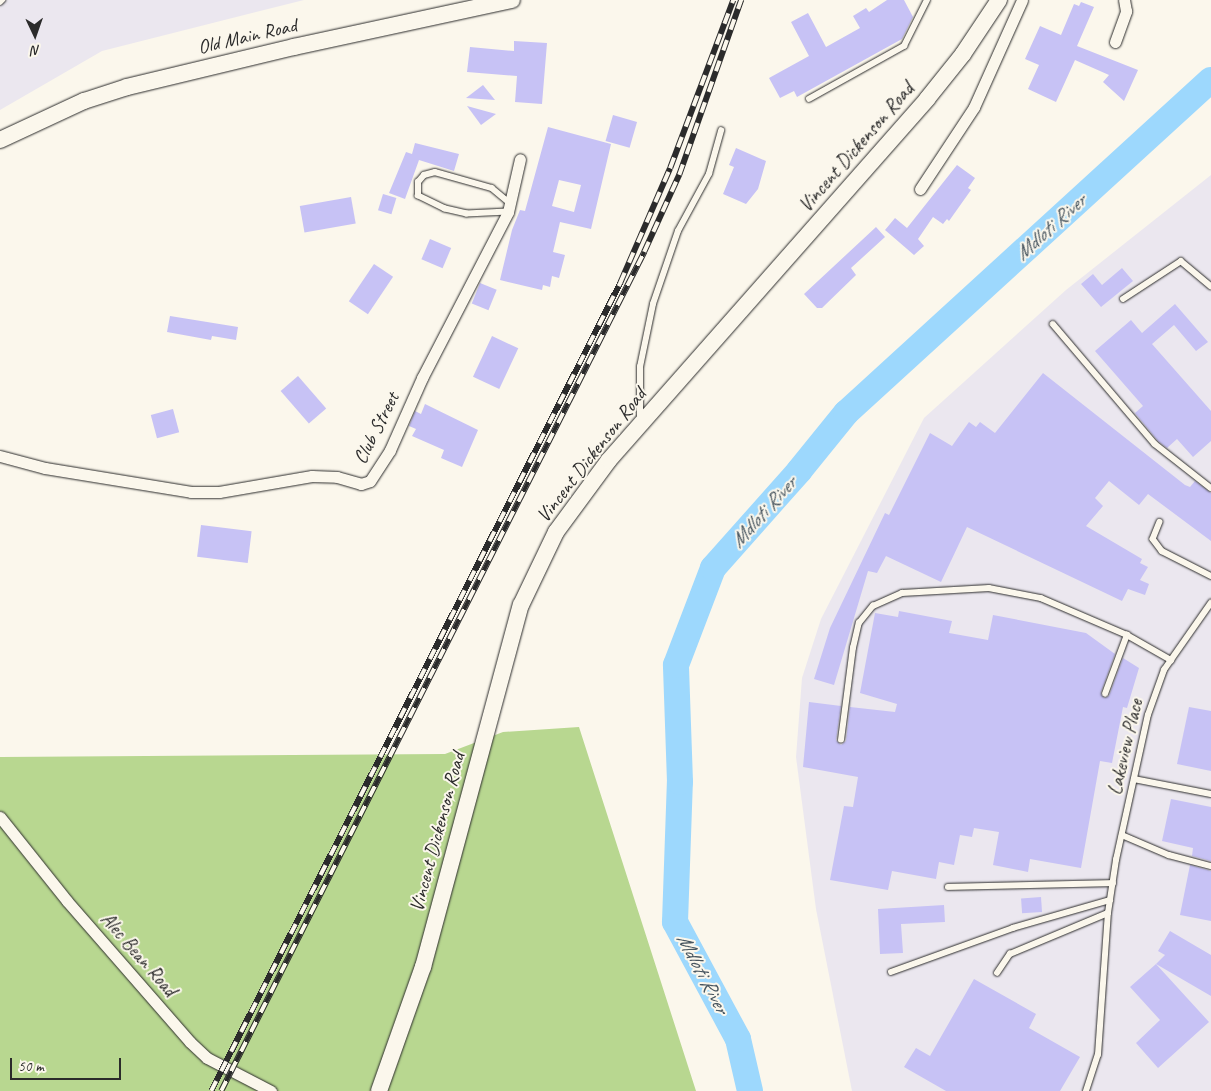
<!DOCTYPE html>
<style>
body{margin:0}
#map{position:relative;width:1211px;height:1091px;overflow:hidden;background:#fbf7ec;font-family:Caveat,sans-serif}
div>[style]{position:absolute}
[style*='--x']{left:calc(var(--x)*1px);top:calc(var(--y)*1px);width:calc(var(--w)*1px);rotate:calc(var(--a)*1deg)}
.built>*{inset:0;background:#ebe7ef}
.green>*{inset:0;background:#b8d790}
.river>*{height:26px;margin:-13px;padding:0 13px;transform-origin:13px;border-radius:13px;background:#9dd8fd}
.building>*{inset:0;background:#c7c2f5;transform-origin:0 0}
.roads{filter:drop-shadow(0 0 1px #2b2b2b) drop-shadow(0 0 1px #2b2b2b)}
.lane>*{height:5.5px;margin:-2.75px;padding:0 2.75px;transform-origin:2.75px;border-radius:2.75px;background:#fbf7ec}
.street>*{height:11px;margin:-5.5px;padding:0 5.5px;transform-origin:5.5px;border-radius:5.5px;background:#fbf7ec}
.secondary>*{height:16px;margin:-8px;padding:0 8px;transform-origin:8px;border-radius:8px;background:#fbf7ec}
.rail>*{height:5.5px;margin-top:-2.75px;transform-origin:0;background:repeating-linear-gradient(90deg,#fbf7ec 0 11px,#2b2b2b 0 22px);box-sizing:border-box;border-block:1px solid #2b2b2b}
span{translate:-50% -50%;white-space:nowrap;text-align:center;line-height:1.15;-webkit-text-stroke:4px #fbf7ec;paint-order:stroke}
.street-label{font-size:20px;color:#2b2b2b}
.water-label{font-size:21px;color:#485660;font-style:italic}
.north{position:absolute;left:10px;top:10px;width:50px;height:50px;-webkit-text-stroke:4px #fbf7ec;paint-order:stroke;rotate:177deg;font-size:14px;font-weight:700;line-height:20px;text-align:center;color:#2b2b2b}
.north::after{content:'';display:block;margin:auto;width:18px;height:22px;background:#2b2b2b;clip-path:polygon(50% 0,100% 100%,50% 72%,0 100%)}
.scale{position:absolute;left:10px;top:1058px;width:111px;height:22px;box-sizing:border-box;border:2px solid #2b2b2b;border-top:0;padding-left:6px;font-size:15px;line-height:18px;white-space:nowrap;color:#2b2b2b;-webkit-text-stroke:4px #fbf7ec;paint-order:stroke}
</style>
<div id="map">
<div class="built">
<i style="clip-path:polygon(0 0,304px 0,102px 51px,0 110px)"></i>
<i style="clip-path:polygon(1211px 175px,1211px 1091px,852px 1091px,816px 909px,796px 757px,802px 678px,821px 619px,924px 418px,1066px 290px)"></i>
</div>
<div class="green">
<i style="clip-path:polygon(579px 727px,696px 1091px,0 1091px,0 757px,445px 754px,503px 732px)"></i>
</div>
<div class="river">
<i style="--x:750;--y:1091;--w:53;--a:-103"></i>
<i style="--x:738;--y:1039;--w:133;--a:-118.3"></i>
<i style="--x:675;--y:922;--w:140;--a:-88"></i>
<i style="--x:680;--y:782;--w:117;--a:-92"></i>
<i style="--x:676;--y:665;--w:104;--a:-69.1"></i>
<i style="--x:713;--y:568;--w:130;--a:-48.4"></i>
<i style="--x:799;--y:471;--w:75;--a:-51"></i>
<i style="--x:846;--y:413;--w:494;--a:-42.4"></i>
</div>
<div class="building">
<i style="clip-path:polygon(887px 0,904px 0,913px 17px,902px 39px,797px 97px,794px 91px,780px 98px,769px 78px,809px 56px,791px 22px,808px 13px,826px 47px,860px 28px,853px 16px,866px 8px,869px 12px)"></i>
<i style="clip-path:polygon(1081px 2px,1094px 7px,1077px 46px,1138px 70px,1124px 101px,1103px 82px,1109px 75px,1075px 60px,1056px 102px,1028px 89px,1039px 65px,1025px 59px,1040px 26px,1061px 35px,1074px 4px,1079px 6px)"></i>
<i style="clip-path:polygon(514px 41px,547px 43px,542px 104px,515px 102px,517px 76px,467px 72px,470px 47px,514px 51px)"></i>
<i style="clip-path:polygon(483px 85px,495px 100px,466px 98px)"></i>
<i style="clip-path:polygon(467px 106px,496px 114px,481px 125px)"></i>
<i style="left:613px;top:115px;width:25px;height:27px;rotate:16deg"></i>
<i style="clip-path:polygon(evenodd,548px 127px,611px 144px,591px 229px,560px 222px,553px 252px,565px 255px,559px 278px,552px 276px,550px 287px,543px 285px,542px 290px,500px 280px,512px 230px,520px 210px,525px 211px,548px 127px,559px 180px,581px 185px,574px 212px,552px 206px,559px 180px)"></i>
<i style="clip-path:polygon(415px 143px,459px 154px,454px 171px,419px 160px,405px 199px,389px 193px,406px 152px,412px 154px)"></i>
<i style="clip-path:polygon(736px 148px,766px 161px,758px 189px,746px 204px,723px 194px,734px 167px,729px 165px)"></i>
<i style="clip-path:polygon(957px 165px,975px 178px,968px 188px,971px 190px,949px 221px,947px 219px,943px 224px,933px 217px,918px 239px,924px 246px,914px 255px,885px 230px,895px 218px,907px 228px)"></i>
<i style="left:383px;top:194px;width:14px;height:17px;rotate:17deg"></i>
<i style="left:351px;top:197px;width:27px;height:52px;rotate:80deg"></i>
<i style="clip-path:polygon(876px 227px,885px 237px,851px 268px,856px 275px,822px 308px,817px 308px,804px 294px)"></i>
<i style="left:430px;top:239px;width:23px;height:22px;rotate:23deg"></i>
<i style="left:374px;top:264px;width:23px;height:45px;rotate:34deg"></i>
<i style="clip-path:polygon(1122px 268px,1133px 281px,1101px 307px,1081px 284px,1093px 274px,1102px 285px)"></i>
<i style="left:480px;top:283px;width:18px;height:22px;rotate:22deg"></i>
<i style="clip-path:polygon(1175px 304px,1208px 342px,1196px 351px,1174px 325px,1152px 344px,1211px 411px,1211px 441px,1193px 457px,1177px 439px,1167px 448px,1158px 441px,1135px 413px,1143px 406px,1095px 351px,1131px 320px,1142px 333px)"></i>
<i style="clip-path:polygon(170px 316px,238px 327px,236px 340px,212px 336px,211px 340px,167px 332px)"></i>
<i style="left:492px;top:336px;width:29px;height:45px;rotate:25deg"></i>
<i style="clip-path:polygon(1043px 373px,1185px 485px,1190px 487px,1195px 481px,1211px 493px,1211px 541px,1148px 494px,1139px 505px,1109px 481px,1095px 498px,1103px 506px,1086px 526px,1142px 559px,1140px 563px,1148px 567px,1140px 580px,1149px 584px,1145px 595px,1128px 589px,1122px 601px,967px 527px,941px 582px,886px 556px,877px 573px,868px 571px,834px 685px,814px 679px,830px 628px,885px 513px,889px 515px,930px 433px,952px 446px,969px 422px,976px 427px,980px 422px,995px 433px)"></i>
<i style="left:298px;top:376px;width:43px;height:23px;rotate:49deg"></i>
<i style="clip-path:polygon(425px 404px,478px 430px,462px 467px,441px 458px,444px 450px,412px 436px,416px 429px,409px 426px,415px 411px,421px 414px)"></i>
<i style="left:173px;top:409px;width:24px;height:23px;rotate:75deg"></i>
<i style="left:201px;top:525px;width:51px;height:32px;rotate:7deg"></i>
<i style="clip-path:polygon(899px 611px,952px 621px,949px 633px,988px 640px,993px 615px,1086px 633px,1115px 654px,1101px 692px,1104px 698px,1109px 696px,1123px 658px,1139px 668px,1127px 708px,1123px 707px,1112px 763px,1100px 761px,1081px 868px,1030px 859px,1028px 872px,993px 865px,999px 832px,974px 828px,972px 837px,960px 835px,954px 865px,939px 862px,936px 879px,892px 871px,888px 890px,830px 880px,844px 806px,853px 807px,858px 777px,803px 767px,809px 702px,841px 706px,836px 740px,841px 745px,846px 741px,850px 707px,895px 712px,897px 704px,860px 693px,875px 613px,898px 617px)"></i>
<i style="clip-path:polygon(1189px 707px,1211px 711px,1211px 771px,1177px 764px)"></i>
<i style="clip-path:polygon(1171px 799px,1211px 807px,1211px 861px,1192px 856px,1193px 848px,1162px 841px)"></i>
<i style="clip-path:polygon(1190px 865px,1211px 871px,1211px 921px,1180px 915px)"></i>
<i style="left:1041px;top:897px;width:15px;height:20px;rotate:86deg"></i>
<i style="clip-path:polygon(944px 905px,945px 922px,901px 924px,903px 953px,880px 954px,878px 909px)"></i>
<i style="clip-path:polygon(1170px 931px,1211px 955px,1211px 996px,1156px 964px,1165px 955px,1158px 951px)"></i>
<i style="clip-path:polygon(1156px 964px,1209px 1022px,1158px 1068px,1136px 1043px,1160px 1020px,1130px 987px)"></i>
<i style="clip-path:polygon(974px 979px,1036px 1014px,1029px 1028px,1080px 1057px,1060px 1091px,946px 1091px,904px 1067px,916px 1048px,930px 1056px)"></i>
</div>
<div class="roads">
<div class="lane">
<i style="--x:0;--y:2;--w:3;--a:-45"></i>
<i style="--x:809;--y:99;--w:109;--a:-29.2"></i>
<i style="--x:904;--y:46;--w:51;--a:-63.4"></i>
<i style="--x:508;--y:212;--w:41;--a:177.2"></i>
<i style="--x:467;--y:214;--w:23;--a:-167"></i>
<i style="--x:445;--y:209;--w:30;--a:-154"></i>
<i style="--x:418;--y:196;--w:14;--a:-90"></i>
<i style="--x:418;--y:182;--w:9;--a:-49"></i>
<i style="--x:424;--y:175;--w:11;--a:-15"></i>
<i style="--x:435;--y:172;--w:59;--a:15.7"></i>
<i style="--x:492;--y:188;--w:23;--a:40"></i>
<i style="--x:1123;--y:299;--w:69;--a:-33.2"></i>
<i style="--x:1181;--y:261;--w:39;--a:40"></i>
<i style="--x:1053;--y:324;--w:157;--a:49.6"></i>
<i style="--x:1155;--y:444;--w:71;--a:38.2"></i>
<i style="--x:640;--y:419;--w:52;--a:-90"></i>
<i style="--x:640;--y:367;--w:64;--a:-78.3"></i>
<i style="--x:653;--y:304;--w:77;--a:-71.1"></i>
<i style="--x:678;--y:231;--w:65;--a:-61.5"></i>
<i style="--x:709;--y:174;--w:45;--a:-74.4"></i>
<i style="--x:1160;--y:522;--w:18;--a:112"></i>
<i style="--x:1153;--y:539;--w:15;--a:53"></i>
<i style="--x:1162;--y:551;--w:55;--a:27"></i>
<i style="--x:1105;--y:694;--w:63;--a:-69.6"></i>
<i style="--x:841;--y:740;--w:93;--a:-82.6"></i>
<i style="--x:853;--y:648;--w:26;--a:-77"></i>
<i style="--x:859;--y:623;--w:22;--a:-51"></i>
<i style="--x:873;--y:606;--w:32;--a:-24"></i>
<i style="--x:902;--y:593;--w:87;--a:-3.3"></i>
<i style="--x:989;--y:588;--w:53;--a:10.9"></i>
<i style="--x:1041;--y:598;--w:94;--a:23.3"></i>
<i style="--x:1127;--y:635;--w:51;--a:29.6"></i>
<i style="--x:1134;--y:779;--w:78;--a:11"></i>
<i style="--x:1122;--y:835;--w:51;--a:23.1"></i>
<i style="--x:1169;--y:855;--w:43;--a:14.7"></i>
<i style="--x:948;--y:887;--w:165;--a:-1.4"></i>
<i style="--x:891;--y:972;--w:130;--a:-19.8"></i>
<i style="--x:1013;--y:928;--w:101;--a:-16.1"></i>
<i style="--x:997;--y:973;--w:23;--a:-56"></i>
<i style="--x:1010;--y:954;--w:106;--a:-22.7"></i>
<i style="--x:1086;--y:1091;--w:38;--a:-72"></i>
<i style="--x:1098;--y:1055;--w:142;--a:-86"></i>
<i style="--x:1108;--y:913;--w:54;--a:-81.4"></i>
<i style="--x:1116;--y:860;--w:148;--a:-77.6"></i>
<i style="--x:1148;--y:715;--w:48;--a:-70.4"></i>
<i style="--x:1164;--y:670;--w:82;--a:-55"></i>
</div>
<div class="street">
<i style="--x:1115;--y:42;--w:33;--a:-70"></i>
<i style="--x:1126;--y:11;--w:11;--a:-100"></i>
<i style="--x:920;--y:189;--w:98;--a:-56.6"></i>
<i style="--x:974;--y:107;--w:117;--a:-65.8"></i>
<i style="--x:0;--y:456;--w:47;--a:14.9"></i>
<i style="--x:45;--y:468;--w:148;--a:9.3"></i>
<i style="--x:191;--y:492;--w:28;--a:0"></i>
<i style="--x:219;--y:492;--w:94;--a:-9.8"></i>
<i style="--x:312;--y:476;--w:25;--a:2"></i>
<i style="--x:337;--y:477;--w:25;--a:16"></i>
<i style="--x:361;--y:484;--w:9;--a:-18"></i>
<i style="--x:370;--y:481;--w:37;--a:-57"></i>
<i style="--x:390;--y:450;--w:79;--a:-66"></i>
<i style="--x:422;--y:378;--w:187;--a:-62.6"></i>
<i style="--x:508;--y:212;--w:54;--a:-77.2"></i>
<i style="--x:0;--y:817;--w:107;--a:51.4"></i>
<i style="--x:67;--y:901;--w:187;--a:48.9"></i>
<i style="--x:190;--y:1042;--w:23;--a:43"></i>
<i style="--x:207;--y:1058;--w:72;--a:27.3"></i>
</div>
<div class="secondary">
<i style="--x:0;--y:140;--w:93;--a:-24.9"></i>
<i style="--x:84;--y:101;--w:45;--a:-18"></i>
<i style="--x:127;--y:87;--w:172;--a:-13.5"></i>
<i style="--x:294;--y:47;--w:223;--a:-12.2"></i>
<i style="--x:379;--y:1091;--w:132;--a:-70.5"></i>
<i style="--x:423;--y:967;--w:375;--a:-74.9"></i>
<i style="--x:521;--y:605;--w:81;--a:-64.4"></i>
<i style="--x:556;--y:532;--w:89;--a:-53.6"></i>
<i style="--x:609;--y:460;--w:481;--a:-48.6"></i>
<i style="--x:927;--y:99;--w:58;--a:-51.3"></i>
<i style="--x:963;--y:54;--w:65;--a:-56.3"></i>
</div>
</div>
<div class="rail">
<i style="--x:211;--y:1091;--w:906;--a:-63.15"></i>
<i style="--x:620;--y:283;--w:125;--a:-66.5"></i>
<i style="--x:670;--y:168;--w:179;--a:-69.4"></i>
<i style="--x:221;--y:1091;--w:940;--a:-63.24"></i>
<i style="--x:644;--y:252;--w:85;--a:-65.6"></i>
<i style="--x:679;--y:175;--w:186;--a:-70.5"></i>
</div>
<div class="street-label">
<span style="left:247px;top:36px;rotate:-13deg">Old Main Road</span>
<span style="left:856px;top:147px;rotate:-49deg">Vincent Dickenson Road</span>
<span style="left:376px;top:428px;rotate:-63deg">Club Street</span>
<span style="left:591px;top:455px;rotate:-52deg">Vincent Dickenson Road</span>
<span style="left:1125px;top:747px;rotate:-77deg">Lakeview Place</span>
<span style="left:437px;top:832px;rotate:-75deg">Vincent Dickenson Road</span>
<span style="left:139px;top:954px;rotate:49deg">Alec Bean Road</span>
</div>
<div class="water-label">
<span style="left:1050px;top:227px;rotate:-42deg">Mdloti River</span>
<span style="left:763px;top:512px;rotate:-48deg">Mdloti River</span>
<span style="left:703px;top:973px;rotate:62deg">Mdloti River</span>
</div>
<div class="north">N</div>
<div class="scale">50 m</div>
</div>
